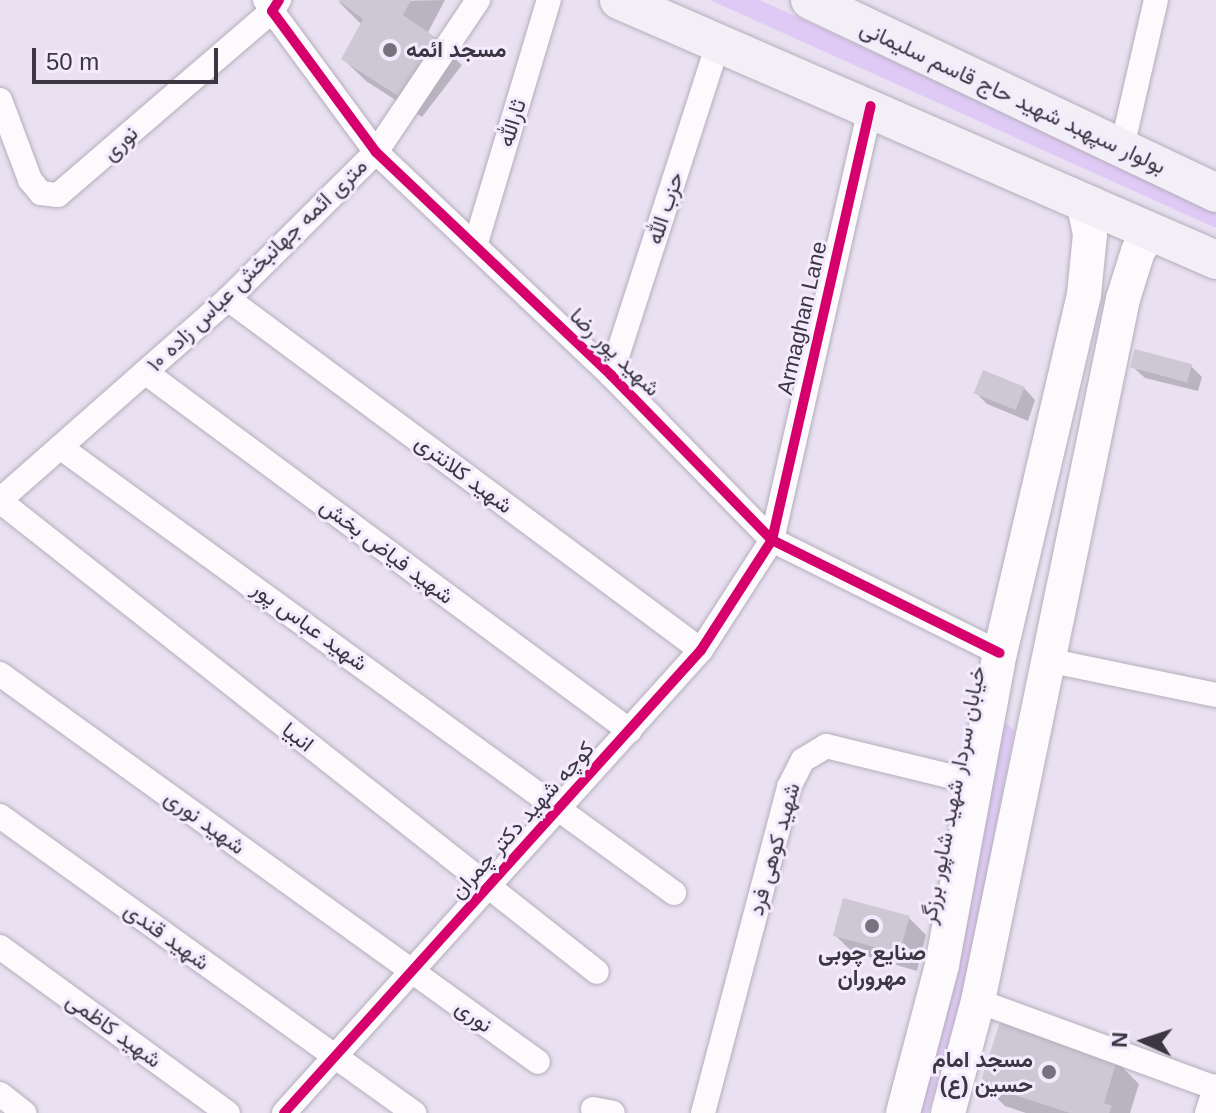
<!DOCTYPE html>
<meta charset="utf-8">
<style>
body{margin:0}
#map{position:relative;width:1216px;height:1113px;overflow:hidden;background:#e9e1f2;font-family:Arial,Vazirmatn,sans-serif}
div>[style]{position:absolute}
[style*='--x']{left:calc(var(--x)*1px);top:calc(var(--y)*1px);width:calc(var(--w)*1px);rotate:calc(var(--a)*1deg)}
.green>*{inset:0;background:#dfcaf5}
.shadow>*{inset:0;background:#0003}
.building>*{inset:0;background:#cec8d5;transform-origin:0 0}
.roads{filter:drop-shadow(0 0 2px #b4aebb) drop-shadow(0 0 2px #b4aebb)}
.minor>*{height:24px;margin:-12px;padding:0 12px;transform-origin:12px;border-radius:12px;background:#fcfafd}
.secondary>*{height:34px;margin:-17px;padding:0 17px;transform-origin:17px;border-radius:17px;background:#fcfafd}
.primary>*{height:38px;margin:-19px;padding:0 19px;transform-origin:19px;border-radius:19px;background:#f3eff7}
.cycleway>*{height:10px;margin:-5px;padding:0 5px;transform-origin:5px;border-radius:5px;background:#d6006c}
.dots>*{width:22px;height:22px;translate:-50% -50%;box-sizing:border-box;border:4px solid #f3ebfd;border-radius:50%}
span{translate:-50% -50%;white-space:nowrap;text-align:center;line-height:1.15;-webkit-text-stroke:6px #f3ebfd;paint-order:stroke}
.poi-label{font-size:22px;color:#3b3641;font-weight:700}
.left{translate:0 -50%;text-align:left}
.right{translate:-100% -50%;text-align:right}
.street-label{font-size:22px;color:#3b3641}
.north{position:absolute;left:1104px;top:1001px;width:80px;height:80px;-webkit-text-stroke:6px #f3ebfd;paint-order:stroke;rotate:273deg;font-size:22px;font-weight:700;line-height:32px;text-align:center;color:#3b3641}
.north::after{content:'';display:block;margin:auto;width:28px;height:36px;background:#3b3641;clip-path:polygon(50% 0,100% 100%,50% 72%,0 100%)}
.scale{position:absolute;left:32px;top:48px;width:186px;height:36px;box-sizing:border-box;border:4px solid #3b3641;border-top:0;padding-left:10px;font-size:24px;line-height:28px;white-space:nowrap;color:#3b3641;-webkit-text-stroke:6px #f3ebfd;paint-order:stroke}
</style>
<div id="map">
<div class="green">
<i style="clip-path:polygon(710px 0,760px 0,1216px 209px,1216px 228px)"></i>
<i style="clip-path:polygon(1008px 724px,1014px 731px,968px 974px,928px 1113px,910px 1113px,1003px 725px)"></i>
</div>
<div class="shadow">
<i style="clip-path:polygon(445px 0,427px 34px,462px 65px,422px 117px,366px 81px,343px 59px,362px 25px,339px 2px)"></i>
<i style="clip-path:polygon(1191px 366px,1202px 377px,1198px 391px,1145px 378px,1133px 367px)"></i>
<i style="clip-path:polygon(1024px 388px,1035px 400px,1028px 421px,987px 404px,976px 393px)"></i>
<i style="clip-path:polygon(909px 918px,926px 935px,917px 971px,852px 952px,835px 935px)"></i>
<i style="clip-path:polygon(1116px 1061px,1139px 1084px,1130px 1113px,1026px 1113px,1005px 1106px,982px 1084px)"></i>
</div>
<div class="building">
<i style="clip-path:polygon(338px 0,411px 0,403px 15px,441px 41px,398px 96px,341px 59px,363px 19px)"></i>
<i style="left:1135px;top:349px;width:59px;height:19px;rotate:15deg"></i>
<i style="left:983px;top:370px;width:45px;height:25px;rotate:22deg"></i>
<i style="left:843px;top:898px;width:69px;height:39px;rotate:15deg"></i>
<i style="clip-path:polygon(1000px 1022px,1117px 1060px,1104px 1103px,1112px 1106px,1109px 1113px,1070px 1113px,980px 1084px)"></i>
</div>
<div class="roads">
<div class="minor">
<i style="--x:279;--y:0;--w:13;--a:122"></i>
<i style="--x:272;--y:11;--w:175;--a:53.6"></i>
<i style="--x:376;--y:152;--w:324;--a:43.5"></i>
<i style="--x:611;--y:375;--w:231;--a:45.7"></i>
<i style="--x:772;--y:540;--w:254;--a:26.4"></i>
<i style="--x:0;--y:100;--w:85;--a:69.4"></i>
<i style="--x:30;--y:180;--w:17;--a:50"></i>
<i style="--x:41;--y:193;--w:17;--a:7"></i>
<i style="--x:58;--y:195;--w:282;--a:-40.7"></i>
<i style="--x:272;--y:11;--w:13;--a:-122"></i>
<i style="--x:1122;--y:147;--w:151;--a:-77"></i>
<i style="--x:475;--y:246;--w:257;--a:-73.3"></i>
<i style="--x:228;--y:299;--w:589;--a:36.58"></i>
<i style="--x:145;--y:372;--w:603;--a:36.51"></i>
<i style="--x:611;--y:375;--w:351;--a:-72.1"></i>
<i style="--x:60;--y:447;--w:759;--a:35.99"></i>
<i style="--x:0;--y:500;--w:304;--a:-41.4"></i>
<i style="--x:228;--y:299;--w:209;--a:-44.8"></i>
<i style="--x:376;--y:152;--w:183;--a:-56.1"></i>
<i style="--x:0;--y:501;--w:760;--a:38.27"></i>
<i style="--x:1047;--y:660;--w:173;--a:11.7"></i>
<i style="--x:0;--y:674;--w:663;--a:35.8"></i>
<i style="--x:0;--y:816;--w:510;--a:35.66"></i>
<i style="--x:0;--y:947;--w:282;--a:36.1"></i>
<i style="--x:978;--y:1001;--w:253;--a:20.1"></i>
<i style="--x:0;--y:1094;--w:31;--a:38"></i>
<i style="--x:593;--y:1109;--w:20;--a:11"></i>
<i style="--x:284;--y:1113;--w:623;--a:-47.99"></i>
<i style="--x:701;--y:650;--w:131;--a:-57.2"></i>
<i style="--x:772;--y:540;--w:445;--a:-77.2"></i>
<i style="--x:703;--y:1113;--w:337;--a:-75.2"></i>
<i style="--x:789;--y:787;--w:30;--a:-63"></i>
<i style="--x:803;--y:760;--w:27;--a:-31"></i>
<i style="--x:826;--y:746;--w:152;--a:13.7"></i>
<i style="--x:1207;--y:1113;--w:28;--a:-72"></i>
</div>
<div class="secondary">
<i style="--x:903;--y:1113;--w:153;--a:-75.2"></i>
<i style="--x:942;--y:965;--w:317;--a:-79.5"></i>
<i style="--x:1000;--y:653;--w:368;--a:-76.8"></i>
<i style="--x:1084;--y:295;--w:61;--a:-84.4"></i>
<i style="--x:1090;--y:234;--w:34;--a:-102"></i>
<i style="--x:948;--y:1113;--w:116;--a:-75"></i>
<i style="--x:978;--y:1001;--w:717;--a:-78.33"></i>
<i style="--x:1123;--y:299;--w:50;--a:-72.6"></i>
<i style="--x:1138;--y:251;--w:25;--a:-56"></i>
</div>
<div class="primary">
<i style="--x:619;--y:0;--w:651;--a:23.53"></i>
<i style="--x:810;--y:0;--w:450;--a:25.4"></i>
</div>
</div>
<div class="cycleway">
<i style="--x:279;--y:0;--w:13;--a:122"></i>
<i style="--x:272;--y:11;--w:175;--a:53.6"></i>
<i style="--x:376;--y:152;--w:324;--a:43.5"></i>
<i style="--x:611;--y:375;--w:231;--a:45.7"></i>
<i style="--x:772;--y:540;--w:254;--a:26.4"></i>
<i style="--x:284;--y:1113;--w:623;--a:-47.99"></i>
<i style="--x:701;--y:650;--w:131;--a:-57.2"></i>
<i style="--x:772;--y:540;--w:445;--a:-77.2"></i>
</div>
<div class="dots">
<i style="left:390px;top:50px;background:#78727f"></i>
<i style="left:872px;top:926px;background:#78727f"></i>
<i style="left:1049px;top:1072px;background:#78727f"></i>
</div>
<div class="poi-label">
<span class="left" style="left:406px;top:50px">مسجد ائمه</span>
<span style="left:872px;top:965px">صنایع چوبی<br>مهروران</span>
<span class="right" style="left:1033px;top:1072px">مسجد امام<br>حسین (ع)</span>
</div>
<div class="street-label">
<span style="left:1013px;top:97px;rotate:25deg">بولوار سپهبد شهید حاج قاسم سلیمانی</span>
<span style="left:512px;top:123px;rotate:-73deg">ثارالله</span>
<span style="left:120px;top:143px;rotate:-43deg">نوری</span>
<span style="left:665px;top:208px;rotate:-72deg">حزب الله</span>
<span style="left:257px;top:265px;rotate:-44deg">۱۰ متری ائمه جهانبخش عباس زاده</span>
<span style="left:802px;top:318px;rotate:-77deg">Armaghan Lane</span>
<span style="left:615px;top:352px;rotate:44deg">شهید پور رضا</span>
<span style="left:464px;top:474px;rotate:37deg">شهید کلانتری</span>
<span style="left:387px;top:551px;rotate:37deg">شهید فیاض بخش</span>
<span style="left:310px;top:626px;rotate:36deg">شهید عباس پور</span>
<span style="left:298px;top:737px;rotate:38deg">انبیا</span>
<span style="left:953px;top:795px;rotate:-79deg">خیابان سردار شهید شاپور برزگر</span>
<span style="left:522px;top:820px;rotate:-48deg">کوچه شهید دکتر چمران</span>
<span style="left:205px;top:822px;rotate:36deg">شهید نوری</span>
<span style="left:774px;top:849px;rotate:-74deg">شهید کوهی فرد</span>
<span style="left:167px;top:936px;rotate:36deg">شهید قندی</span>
<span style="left:474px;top:1016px;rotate:36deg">نوری</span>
<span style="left:114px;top:1030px;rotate:36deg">شهید کاظمی</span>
</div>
<div class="north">N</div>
<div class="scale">50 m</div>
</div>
